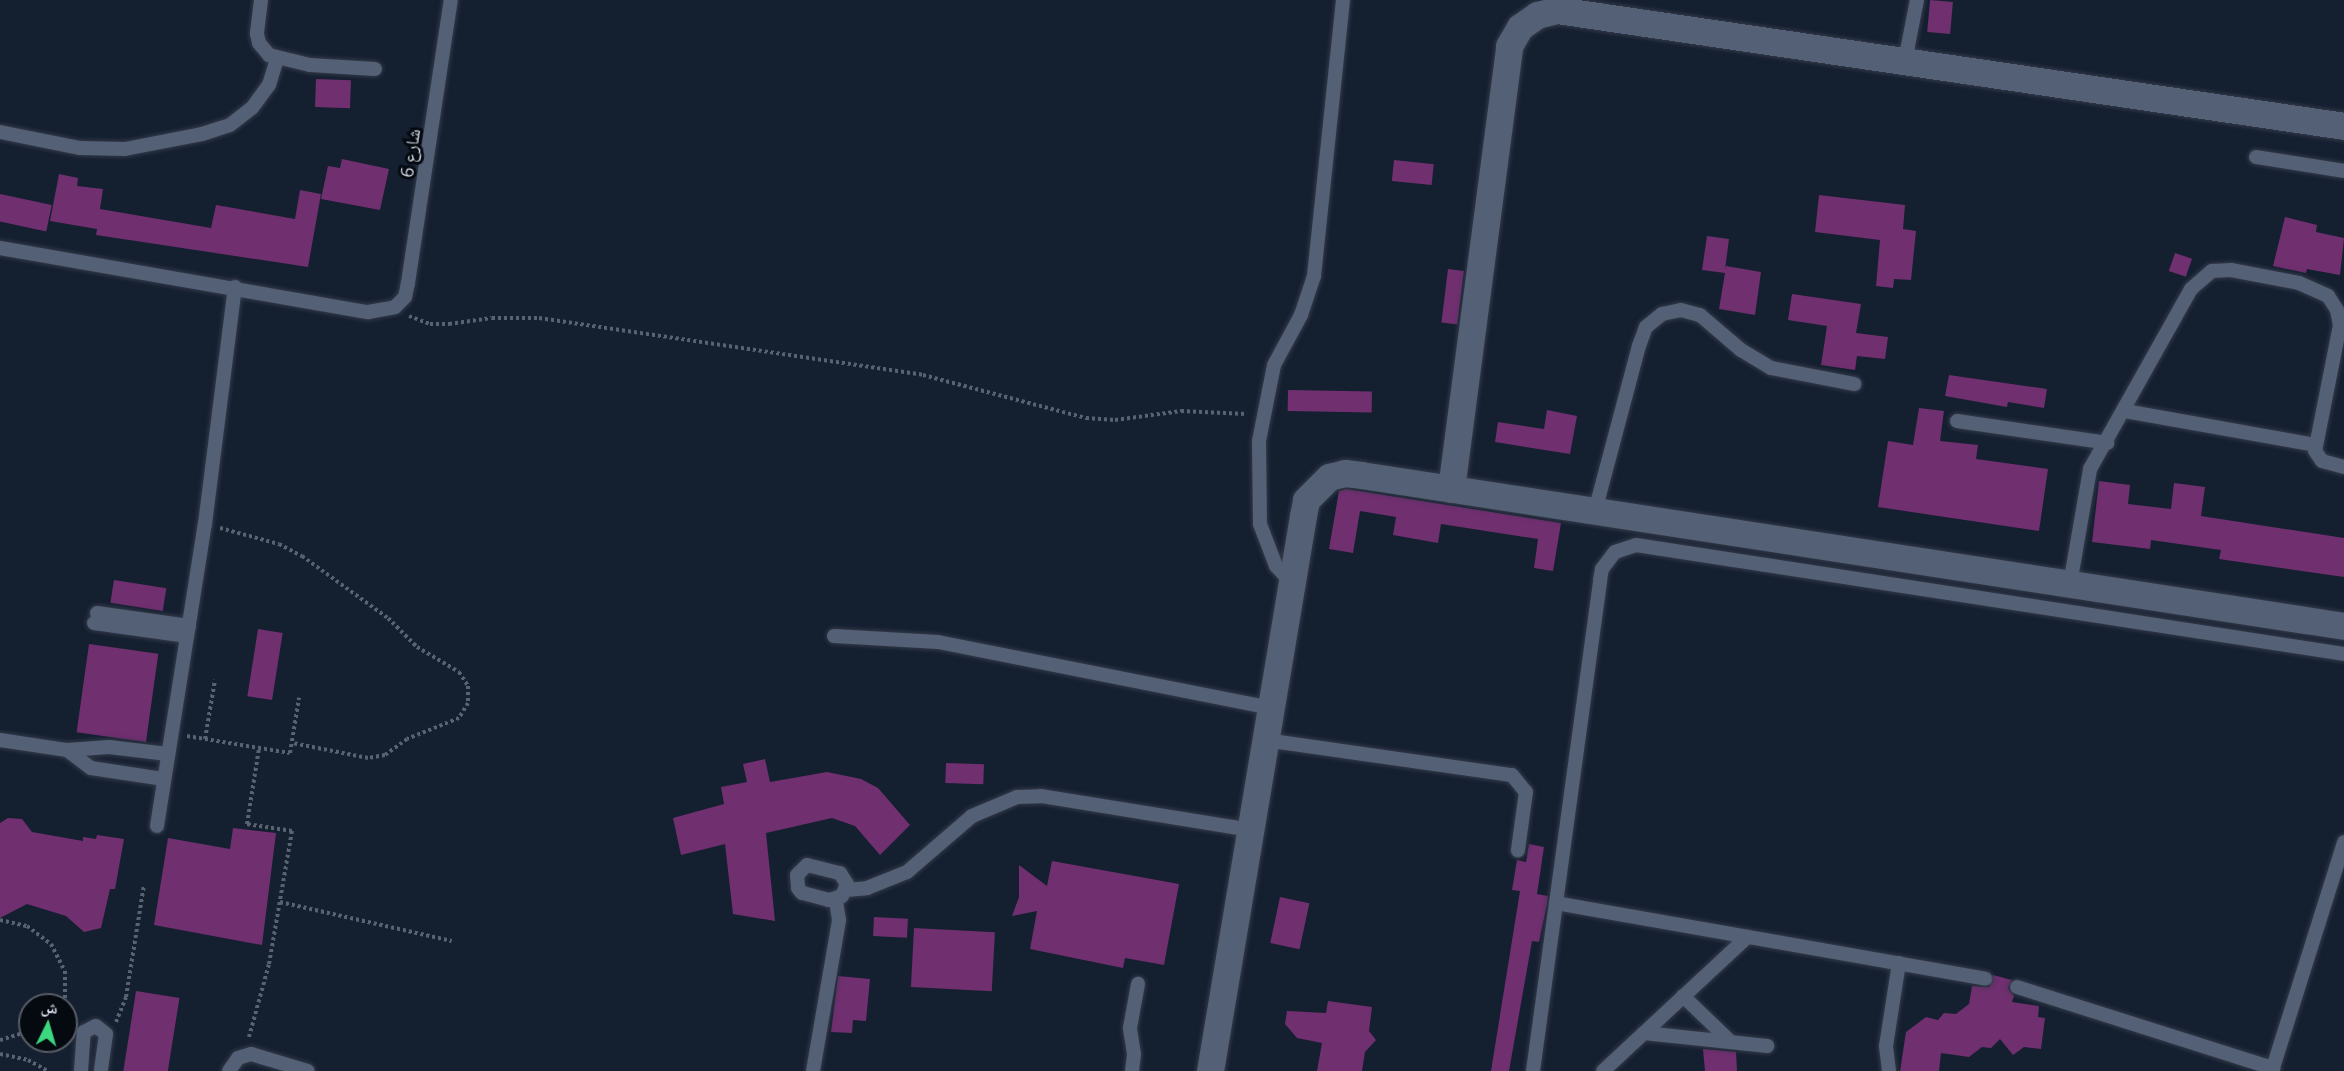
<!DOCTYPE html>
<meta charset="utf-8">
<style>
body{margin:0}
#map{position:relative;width:2344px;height:1071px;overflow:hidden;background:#141f30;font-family:"Open Sans","Noto Naskh Arabic",sans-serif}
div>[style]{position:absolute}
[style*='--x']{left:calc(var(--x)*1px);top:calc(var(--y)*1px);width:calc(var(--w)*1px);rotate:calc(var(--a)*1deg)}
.building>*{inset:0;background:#702f6f;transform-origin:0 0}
.path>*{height:4px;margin-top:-2px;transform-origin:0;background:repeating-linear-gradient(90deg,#586271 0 3px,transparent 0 6px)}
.roads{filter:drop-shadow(0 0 2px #343a49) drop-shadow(0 0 2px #343a49)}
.lane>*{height:14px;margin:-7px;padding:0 7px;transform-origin:7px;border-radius:7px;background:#536075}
.street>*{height:27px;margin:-13.5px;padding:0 13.5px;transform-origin:13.5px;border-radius:13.5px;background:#536075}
span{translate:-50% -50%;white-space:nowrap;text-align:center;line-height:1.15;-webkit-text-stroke:6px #050910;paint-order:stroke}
.street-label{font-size:18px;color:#d2d9e5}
.north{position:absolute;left:18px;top:993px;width:60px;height:60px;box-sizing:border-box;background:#050910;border:2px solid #575c65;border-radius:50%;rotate:5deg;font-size:16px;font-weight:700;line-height:24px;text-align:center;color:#d2d9e5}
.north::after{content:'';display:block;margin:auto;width:21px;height:27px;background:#3cd77e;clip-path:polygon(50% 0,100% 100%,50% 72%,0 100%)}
</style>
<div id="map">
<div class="building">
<i style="left:1930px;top:0;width:23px;height:32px;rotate:5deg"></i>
<i style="left:316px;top:79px;width:35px;height:28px;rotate:2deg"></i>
<i style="clip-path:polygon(342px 159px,389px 169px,380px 210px,321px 199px,328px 166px,340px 168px)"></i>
<i style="left:1394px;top:160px;width:40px;height:21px;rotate:6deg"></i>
<i style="clip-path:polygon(59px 174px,78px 178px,77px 186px,103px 189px,100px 209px,211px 228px,216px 205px,295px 219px,300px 190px,321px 194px,308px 267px,96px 235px,97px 229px,50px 221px)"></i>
<i style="left:0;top:194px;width:53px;height:27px;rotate:12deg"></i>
<i style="clip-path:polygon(1819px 195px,1905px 205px,1903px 229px,1916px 231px,1911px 280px,1894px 279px,1893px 288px,1876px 286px,1880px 240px,1815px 232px)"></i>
<i style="clip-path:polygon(2285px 217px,2317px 225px,2316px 232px,2344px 238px,2340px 275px,2307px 269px,2306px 273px,2273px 266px)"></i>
<i style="clip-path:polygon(1707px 236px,1729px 239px,1725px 270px,1726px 266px,1761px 272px,1755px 315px,1719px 309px,1725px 273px,1702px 270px)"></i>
<i style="left:2175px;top:253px;width:18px;height:19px;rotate:19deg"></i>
<i style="left:1448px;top:269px;width:16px;height:54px;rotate:7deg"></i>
<i style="clip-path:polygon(1792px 294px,1861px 304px,1856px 333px,1888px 337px,1885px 359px,1857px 356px,1855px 370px,1821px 365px,1827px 326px,1788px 320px)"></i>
<i style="clip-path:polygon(1949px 375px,2047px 389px,2044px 408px,2008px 402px,2007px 407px,1945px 396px)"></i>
<i style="left:1288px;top:390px;width:84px;height:21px;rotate:1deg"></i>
<i style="clip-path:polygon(1919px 408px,1944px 411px,1940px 441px,1978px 445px,1976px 459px,2048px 469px,2039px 531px,1878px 507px,1888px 441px,1913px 445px)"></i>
<i style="clip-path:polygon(1547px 410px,1577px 416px,1570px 454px,1495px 442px,1498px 422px,1544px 429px)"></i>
<i style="clip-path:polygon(2099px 481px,2130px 485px,2128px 504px,2171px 509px,2174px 483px,2205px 487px,2201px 516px,2344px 538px,2344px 577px,2219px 559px,2221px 550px,2151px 540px,2150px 549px,2092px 542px)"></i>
<i style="clip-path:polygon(1346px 489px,1561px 523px,1553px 571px,1534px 568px,1538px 539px,1441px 524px,1438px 543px,1393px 535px,1396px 517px,1360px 511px,1353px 553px,1329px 549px,1339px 491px)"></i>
<i style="left:114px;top:580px;width:53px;height:23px;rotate:9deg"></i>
<i style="left:258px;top:629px;width:25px;height:68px;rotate:9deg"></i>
<i style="left:89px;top:644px;width:70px;height:89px;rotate:8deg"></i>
<i style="clip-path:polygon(765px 759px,770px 782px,827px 772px,861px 779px,878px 788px,910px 825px,880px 855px,855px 826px,832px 818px,766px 833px,775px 921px,733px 914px,725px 844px,681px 855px,673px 818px,724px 804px,721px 787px,747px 782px,743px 764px)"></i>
<i style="left:946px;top:763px;width:38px;height:20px;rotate:2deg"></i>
<i style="clip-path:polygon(8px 818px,22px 819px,32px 832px,83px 841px,83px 837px,96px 839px,97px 835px,124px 839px,115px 889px,110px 889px,101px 928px,84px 932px,66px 916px,27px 904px,0 918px,0 823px)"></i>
<i style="clip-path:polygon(233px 828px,276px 833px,262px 945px,154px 925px,168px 838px,230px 849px)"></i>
<i style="clip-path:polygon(1529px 844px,1544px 847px,1537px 894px,1548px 896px,1547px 904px,1539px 942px,1532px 941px,1509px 1071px,1491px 1071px,1520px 891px,1512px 890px,1517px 860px,1526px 862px)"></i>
<i style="clip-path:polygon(1052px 861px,1179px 884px,1164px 965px,1125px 958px,1123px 968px,1030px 949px,1037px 911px,1012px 916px,1019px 897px,1019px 865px,1047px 886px)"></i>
<i style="left:1280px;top:897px;width:30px;height:47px;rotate:12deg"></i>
<i style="left:874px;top:917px;width:34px;height:19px;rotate:3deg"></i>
<i style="left:914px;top:928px;width:81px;height:59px;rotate:3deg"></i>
<i style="clip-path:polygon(1993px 975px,2012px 980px,2008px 988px,2014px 996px,2012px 1002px,2039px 1006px,2038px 1017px,2045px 1018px,2041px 1049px,2024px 1047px,2013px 1055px,2000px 1039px,1991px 1048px,1982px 1047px,1969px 1057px,1941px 1053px,1939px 1071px,1900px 1071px,1906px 1032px,1926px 1017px,1938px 1020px,1944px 1013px,1956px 1014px,1969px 1004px,1972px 986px,1989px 987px)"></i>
<i style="clip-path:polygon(838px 976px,870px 979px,866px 1021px,853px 1020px,852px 1033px,831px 1032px)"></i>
<i style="left:136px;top:991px;width:44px;height:81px;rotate:9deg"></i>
<i style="clip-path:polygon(1328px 1001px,1372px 1007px,1369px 1031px,1376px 1040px,1365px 1052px,1362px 1071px,1317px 1071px,1322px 1043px,1297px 1038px,1285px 1024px,1287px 1011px,1326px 1013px)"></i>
<i style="clip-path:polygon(1703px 1049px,1736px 1052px,1737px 1071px,1705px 1071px)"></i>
</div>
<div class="path">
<i style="--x:409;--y:316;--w:22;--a:21"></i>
<i style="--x:430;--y:324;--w:19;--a:0"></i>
<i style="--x:449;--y:324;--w:43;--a:-7.9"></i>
<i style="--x:492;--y:318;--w:47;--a:0"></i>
<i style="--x:539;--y:318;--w:388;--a:8.4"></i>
<i style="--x:923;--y:375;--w:169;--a:14.8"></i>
<i style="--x:1086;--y:418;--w:29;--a:4"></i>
<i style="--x:1115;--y:420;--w:67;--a:-7.8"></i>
<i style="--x:1181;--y:411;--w:65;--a:2.6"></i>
<i style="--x:220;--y:528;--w:61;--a:15.2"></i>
<i style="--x:279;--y:544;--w:26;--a:28"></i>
<i style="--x:302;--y:556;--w:106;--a:35.8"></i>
<i style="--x:388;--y:618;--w:41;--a:45"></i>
<i style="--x:417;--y:647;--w:49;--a:30.8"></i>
<i style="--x:459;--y:672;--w:17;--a:57"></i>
<i style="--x:468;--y:686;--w:17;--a:90"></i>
<i style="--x:468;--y:703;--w:17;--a:121"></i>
<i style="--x:459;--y:718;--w:56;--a:158"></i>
<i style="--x:407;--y:739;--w:27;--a:144"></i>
<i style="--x:385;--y:755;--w:17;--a:170"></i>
<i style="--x:368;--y:758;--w:77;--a:-168.8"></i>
<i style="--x:187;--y:736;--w:104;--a:9.4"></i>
<i style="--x:290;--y:753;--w:56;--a:-80.7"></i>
<i style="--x:205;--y:739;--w:60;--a:-80.4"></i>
<i style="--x:280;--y:902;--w:176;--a:12.8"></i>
<i style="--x:0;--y:920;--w:28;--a:13"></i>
<i style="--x:27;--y:926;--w:30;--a:37"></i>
<i style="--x:51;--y:944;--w:30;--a:63"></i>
<i style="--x:65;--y:971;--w:34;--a:90"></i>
<i style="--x:116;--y:1022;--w:27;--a:-68"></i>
<i style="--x:126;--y:997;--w:113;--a:-80.9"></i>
<i style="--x:249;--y:1037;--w:76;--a:-74.7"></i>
<i style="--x:269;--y:964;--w:135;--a:-80.2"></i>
<i style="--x:292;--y:831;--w:46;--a:-171.2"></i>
<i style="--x:247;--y:824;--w:77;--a:-81"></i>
<i style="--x:0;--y:1040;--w:31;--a:-17"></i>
<i style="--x:0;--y:1054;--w:29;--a:12"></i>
<i style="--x:28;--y:1060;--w:23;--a:29"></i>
</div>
<div class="roads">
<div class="lane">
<i style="--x:261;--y:0;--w:34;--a:97"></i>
<i style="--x:257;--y:34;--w:9;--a:77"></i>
<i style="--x:259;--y:43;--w:16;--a:50"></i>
<i style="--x:269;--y:55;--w:42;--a:13.7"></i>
<i style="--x:310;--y:65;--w:65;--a:3.5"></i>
<i style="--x:1905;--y:61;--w:62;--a:-78.9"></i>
<i style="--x:0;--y:132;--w:82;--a:11.3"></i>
<i style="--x:80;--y:148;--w:45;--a:1.3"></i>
<i style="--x:125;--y:149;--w:78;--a:-11"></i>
<i style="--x:202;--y:134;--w:29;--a:-18"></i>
<i style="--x:230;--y:125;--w:28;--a:-38"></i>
<i style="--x:252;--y:108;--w:29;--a:-54"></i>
<i style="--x:269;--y:85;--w:28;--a:-73"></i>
<i style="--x:2256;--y:157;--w:89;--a:9"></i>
<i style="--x:0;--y:248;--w:374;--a:9.9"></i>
<i style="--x:368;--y:312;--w:27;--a:-10"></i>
<i style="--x:395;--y:307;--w:14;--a:-45"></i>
<i style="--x:405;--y:297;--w:14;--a:-78"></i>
<i style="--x:408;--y:283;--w:286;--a:-81.4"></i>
<i style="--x:2125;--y:411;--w:193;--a:10.1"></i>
<i style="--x:1957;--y:421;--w:152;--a:8.3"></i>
<i style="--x:1595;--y:511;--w:171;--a:-75.1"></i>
<i style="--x:1639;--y:346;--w:20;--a:-70"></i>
<i style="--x:1646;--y:327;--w:21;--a:-39"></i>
<i style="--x:1662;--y:314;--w:19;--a:-12"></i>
<i style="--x:1681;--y:310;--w:20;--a:15"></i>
<i style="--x:1700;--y:315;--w:54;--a:40.5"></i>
<i style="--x:1741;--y:350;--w:35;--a:31"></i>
<i style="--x:1771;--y:368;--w:85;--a:10.9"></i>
<i style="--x:1292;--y:583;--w:23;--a:-133"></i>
<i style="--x:1276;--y:566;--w:45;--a:-110.9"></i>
<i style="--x:1260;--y:524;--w:83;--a:-90.7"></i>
<i style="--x:1259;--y:441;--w:77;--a:-78.8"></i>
<i style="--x:1274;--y:365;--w:57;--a:-61.6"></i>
<i style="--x:1301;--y:315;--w:41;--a:-71.6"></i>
<i style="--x:1314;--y:276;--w:278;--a:-84"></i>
<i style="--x:2070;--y:584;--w:117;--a:-80.1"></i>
<i style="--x:2090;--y:469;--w:206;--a:-60.7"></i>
<i style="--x:2191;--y:289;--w:28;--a:-41"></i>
<i style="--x:2212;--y:271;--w:19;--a:-3"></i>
<i style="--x:2231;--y:270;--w:69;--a:10.8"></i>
<i style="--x:2299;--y:283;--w:32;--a:24"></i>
<i style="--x:2328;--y:296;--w:17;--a:57"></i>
<i style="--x:2337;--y:310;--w:15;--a:79"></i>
<i style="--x:2340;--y:325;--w:128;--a:101.2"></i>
<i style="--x:2315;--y:451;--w:12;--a:55"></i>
<i style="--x:2322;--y:461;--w:23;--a:15"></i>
<i style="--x:97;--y:613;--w:93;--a:8"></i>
<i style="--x:94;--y:623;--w:94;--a:8"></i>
<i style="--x:834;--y:636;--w:104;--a:3.3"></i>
<i style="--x:938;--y:642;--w:339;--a:11.2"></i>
<i style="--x:0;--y:740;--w:68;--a:8.5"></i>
<i style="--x:67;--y:750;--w:42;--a:-4.1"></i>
<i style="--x:109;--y:747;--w:59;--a:6.8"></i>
<i style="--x:1265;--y:740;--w:249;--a:8.1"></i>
<i style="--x:1512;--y:775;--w:22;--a:51"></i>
<i style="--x:1526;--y:792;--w:59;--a:97.9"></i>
<i style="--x:67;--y:750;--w:30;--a:37"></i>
<i style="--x:91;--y:768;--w:74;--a:8.6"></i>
<i style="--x:157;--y:826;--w:306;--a:-81"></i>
<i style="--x:205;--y:524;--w:239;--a:-82.8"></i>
<i style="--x:807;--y:865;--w:34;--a:14"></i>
<i style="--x:840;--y:873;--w:13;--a:58"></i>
<i style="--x:847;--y:884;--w:13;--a:113"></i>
<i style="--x:842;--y:896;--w:14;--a:163"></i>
<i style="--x:829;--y:900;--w:28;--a:-165"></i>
<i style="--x:802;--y:893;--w:6;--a:-129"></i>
<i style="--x:798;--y:888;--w:13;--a:-94"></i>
<i style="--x:797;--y:875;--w:14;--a:-45"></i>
<i style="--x:846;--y:890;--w:21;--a:-5"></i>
<i style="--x:867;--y:888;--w:43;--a:-21.8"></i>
<i style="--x:907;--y:872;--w:86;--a:-40.7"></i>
<i style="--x:972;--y:816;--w:49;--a:-22.9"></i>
<i style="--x:1017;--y:797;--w:24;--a:-2"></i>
<i style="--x:1041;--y:796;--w:212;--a:9.2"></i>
<i style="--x:1556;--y:903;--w:436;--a:10"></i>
<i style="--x:2017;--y:987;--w:269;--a:17.6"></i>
<i style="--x:1683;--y:996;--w:66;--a:43.8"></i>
<i style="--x:1644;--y:1033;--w:124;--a:6"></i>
<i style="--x:81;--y:1071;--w:39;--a:-86"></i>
<i style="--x:84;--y:1032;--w:13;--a:-27"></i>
<i style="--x:96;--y:1026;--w:13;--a:39"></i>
<i style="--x:106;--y:1034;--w:37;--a:98"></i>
<i style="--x:229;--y:1071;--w:16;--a:-55"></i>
<i style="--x:238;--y:1058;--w:14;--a:-17"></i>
<i style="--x:251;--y:1054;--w:59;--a:16.6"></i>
<i style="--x:813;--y:1071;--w:153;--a:-80.2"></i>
<i style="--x:839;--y:920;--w:20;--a:-99"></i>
<i style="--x:1132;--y:1071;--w:17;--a:-83"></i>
<i style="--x:1134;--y:1054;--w:26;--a:-99"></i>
<i style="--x:1130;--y:1028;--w:45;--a:-79.7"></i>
<i style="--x:1533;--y:1071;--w:496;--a:-82.2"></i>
<i style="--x:1600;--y:580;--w:11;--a:-80"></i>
<i style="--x:1602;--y:569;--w:21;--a:-53"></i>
<i style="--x:1615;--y:552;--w:22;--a:-18"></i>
<i style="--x:1636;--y:545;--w:716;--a:8.75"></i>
<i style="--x:1603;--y:1071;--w:197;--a:-42.9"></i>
<i style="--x:1889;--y:1071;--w:25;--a:-97"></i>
<i style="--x:1886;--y:1046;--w:84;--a:-81.1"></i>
<i style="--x:2272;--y:1071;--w:240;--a:-72.5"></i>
</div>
<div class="street">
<i style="--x:1451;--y:489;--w:447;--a:-82.5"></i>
<i style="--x:1509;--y:46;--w:22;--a:-60"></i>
<i style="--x:1520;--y:27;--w:21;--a:-35"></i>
<i style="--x:1537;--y:15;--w:21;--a:-14"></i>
<i style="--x:1557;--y:10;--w:796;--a:8.38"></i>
<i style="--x:1210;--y:1071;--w:563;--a:-80.49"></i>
<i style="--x:1303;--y:516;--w:16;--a:-79"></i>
<i style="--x:1306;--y:500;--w:33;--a:-45"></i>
<i style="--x:1329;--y:477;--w:16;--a:-14"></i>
<i style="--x:1345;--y:473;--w:16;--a:7"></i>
<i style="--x:1361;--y:475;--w:995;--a:8.73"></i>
</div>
</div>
<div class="street-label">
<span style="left:410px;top:153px;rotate:-81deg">شارع 6</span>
</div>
<div class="north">ش</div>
</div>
